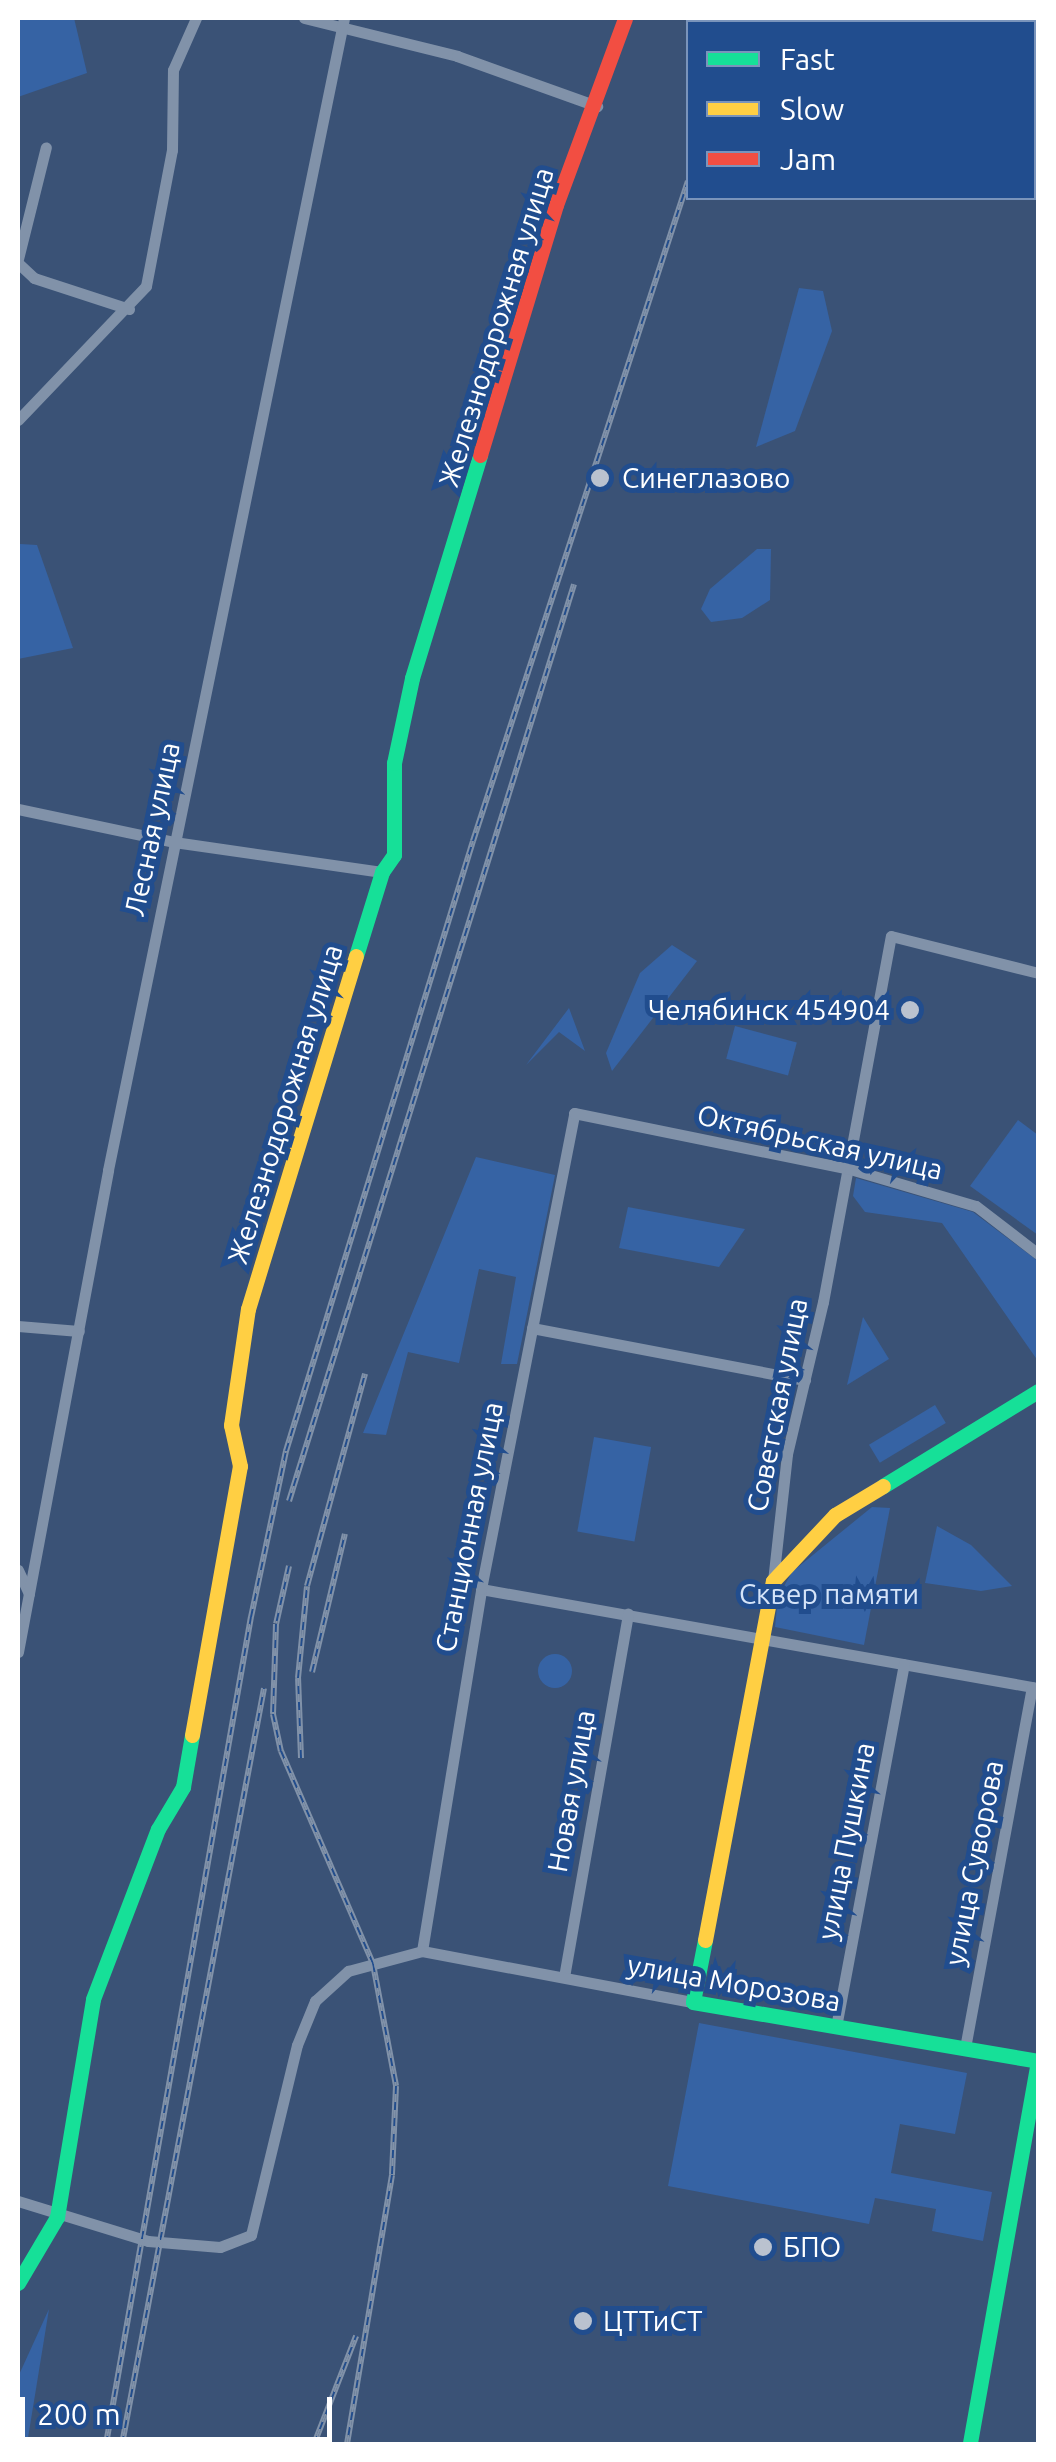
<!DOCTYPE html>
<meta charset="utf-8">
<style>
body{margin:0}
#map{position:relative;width:1056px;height:2462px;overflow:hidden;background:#3a5276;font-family:Ubuntu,sans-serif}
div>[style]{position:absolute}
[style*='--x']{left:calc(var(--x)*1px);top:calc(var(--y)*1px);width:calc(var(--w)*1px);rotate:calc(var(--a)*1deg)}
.green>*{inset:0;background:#3663a4;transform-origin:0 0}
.round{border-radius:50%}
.street>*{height:11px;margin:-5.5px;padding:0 5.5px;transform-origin:5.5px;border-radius:5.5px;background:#8192a9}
.fast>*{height:15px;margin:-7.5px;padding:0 7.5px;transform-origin:7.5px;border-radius:7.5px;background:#16e098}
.slow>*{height:15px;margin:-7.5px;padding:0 7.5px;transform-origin:7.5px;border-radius:7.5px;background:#ffcf43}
.jam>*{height:15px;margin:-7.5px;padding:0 7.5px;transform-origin:7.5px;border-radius:7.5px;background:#f24e42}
.rail>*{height:6px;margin-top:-3px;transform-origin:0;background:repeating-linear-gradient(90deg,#214d8e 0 8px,#8192a9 0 16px);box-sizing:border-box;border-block:2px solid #8192a9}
.dots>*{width:28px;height:28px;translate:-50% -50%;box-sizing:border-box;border:5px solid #214d8e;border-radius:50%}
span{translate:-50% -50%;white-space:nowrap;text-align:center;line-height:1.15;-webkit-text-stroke:10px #214d8e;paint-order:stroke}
.street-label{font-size:28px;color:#fff}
.poi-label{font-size:28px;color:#fff}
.left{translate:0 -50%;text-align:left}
.right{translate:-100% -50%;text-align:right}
.park-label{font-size:28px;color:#d5e4f9}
.frame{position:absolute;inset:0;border:20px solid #fff;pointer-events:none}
.legend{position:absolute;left:686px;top:20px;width:350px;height:180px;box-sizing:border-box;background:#214d8e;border:2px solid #7a94bb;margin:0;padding:12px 18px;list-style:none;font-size:30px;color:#fff}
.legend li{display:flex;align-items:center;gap:20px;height:50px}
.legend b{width:50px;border:2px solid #7a94bb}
.scale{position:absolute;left:20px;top:2397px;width:312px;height:45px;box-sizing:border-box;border:5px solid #fff;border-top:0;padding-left:12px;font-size:30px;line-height:35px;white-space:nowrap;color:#fff;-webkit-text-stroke:8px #214d8e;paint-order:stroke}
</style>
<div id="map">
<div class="green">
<i style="clip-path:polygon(18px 18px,74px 18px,87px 73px,18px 97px)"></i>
<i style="clip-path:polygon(799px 288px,823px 291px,832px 331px,795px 431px,756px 447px)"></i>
<i style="clip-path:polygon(20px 544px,37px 545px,73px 648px,18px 659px)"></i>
<i style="clip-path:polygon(757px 549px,771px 549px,770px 600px,742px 618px,711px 622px,701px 609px,710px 589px)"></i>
<i style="clip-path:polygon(672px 945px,697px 961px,612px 1071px,606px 1053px,640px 973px)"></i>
<i style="clip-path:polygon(569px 1008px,585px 1051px,559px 1032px,526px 1065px)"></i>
<i style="left:735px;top:1026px;width:64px;height:34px;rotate:15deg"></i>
<i style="clip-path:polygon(1018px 1120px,1038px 1135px,1038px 1235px,970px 1186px)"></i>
<i style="clip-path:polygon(476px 1157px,555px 1175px,517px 1364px,501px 1364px,516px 1277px,479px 1269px,459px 1363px,408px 1352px,386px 1435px,363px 1433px)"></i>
<i style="clip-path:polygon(856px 1178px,973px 1212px,1038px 1261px,1038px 1361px,942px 1223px,865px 1212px,853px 1196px)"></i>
<i style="clip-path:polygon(628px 1207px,745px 1229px,719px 1267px,619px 1248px)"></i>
<i style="clip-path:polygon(863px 1317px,889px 1359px,847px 1385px)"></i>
<i style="left:935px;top:1405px;width:21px;height:77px;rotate:59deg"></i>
<i style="left:594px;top:1437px;width:58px;height:96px;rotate:10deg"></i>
<i style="clip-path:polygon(872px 1507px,890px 1508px,864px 1645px,775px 1627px,778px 1597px,792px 1572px)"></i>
<i style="clip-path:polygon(937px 1526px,971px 1545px,1012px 1586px,981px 1591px,925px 1583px)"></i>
<i class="round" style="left:538px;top:1654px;width:34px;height:34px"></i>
<i style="clip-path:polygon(699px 2023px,967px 2073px,955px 2134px,900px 2124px,891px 2173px,992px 2192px,983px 2241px,932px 2231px,936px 2209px,875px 2198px,869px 2224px,668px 2186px)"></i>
<i style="clip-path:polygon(49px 2309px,27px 2444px,18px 2444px,18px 2377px)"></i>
</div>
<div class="street">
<i style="--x:304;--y:18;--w:158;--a:13.9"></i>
<i style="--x:457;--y:56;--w:149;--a:19.7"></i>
<i style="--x:18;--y:259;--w:115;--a:-76"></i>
<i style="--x:18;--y:263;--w:22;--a:43"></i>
<i style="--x:34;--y:278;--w:100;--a:18.1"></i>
<i style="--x:18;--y:420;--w:185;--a:-46.3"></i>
<i style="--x:146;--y:286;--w:138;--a:-79.2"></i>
<i style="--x:172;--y:150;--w:80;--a:-89.3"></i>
<i style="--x:173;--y:70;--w:57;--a:-66.1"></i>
<i style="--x:18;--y:809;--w:159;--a:11.9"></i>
<i style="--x:174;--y:842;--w:210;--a:8.2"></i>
<i style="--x:18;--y:1326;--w:61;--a:4.7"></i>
<i style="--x:532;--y:1328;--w:278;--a:10.8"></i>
<i style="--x:18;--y:1570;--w:26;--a:65"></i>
<i style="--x:773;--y:1581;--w:128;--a:-83.7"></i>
<i style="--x:787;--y:1454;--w:156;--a:-76.7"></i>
<i style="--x:823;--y:1302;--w:372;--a:-79.5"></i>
<i style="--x:891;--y:936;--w:152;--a:14.1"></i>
<i style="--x:481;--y:1589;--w:566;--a:10.08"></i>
<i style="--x:18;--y:1652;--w:490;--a:-79.4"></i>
<i style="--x:108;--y:1170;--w:1176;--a:-78.42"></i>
<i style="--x:422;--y:1951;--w:367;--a:-80.7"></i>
<i style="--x:481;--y:1589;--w:485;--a:-78.9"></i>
<i style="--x:574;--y:1113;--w:282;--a:11.5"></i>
<i style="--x:850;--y:1169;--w:131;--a:16.4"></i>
<i style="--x:976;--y:1206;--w:78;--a:37.7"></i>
<i style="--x:564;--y:1977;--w:369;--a:-80"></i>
<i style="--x:836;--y:2027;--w:369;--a:-79.4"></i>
<i style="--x:965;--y:2048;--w:367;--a:-79.5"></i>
<i style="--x:18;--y:2201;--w:136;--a:17.1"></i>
<i style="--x:148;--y:2241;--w:72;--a:4.8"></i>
<i style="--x:220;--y:2247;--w:33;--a:-21"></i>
<i style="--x:251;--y:2235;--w:195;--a:-76.4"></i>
<i style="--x:297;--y:2045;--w:48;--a:-67.8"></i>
<i style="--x:315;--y:2001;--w:45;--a:-42.3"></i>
<i style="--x:348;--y:1971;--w:77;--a:-15.1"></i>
<i style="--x:422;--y:1951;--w:276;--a:10.7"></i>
</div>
<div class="fast">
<i style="--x:356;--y:956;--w:88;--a:-72.8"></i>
<i style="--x:382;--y:872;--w:21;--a:-55"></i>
<i style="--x:394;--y:855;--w:92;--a:-90"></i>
<i style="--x:394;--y:763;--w:87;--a:-78"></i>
<i style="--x:412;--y:678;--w:233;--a:-73"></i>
<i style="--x:883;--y:1486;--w:182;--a:-31.5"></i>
<i style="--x:705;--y:1940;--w:63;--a:101"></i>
<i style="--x:693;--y:2002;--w:350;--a:9.7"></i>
<i style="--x:1038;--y:2061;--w:389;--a:100.1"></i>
<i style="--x:18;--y:2283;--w:77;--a:-59.4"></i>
<i style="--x:57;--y:2217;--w:221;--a:-80.6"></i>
<i style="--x:93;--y:1999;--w:182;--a:-69.1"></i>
<i style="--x:158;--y:1829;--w:49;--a:-59.2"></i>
<i style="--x:183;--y:1787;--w:53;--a:-80.2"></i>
</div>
<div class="slow">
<i style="--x:192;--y:1735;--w:273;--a:-79.9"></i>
<i style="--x:240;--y:1466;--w:42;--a:-102.4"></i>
<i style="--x:231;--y:1425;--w:117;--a:-81.7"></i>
<i style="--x:248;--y:1309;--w:369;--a:-73"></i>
<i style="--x:705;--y:1940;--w:365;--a:-79.3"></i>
<i style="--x:773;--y:1581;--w:91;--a:-46.8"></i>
<i style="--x:835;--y:1515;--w:56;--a:-31.1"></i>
</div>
<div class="jam">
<i style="--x:480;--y:455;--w:261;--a:-73.1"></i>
<i style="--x:556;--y:205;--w:199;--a:-69.7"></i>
</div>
<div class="rail">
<i style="--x:738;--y:22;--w:4;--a:-63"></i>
<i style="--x:289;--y:1501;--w:960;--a:-72.73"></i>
<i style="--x:289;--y:1566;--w:59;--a:102.6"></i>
<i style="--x:276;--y:1624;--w:90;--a:91.9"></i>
<i style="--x:273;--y:1714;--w:38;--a:78"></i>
<i style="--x:281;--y:1751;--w:232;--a:66.6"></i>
<i style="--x:373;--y:1964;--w:124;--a:79.3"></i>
<i style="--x:396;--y:2086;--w:89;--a:92.6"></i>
<i style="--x:392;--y:2175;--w:273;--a:99.5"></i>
<i style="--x:312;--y:1672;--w:142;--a:-76.6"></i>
<i style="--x:301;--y:1758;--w:80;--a:-92.1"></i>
<i style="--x:298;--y:1678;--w:92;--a:-84.4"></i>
<i style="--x:307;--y:1586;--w:220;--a:-74.7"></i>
<i style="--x:106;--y:2444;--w:840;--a:-80.06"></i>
<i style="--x:251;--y:1617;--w:170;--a:-78.1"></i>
<i style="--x:286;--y:1451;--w:638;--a:-72.96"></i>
<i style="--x:473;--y:841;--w:694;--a:-71.96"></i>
<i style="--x:122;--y:2444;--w:769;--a:-79.36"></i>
<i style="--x:314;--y:2444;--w:116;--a:-68.7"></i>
</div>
<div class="dots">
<i style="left:600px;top:478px;background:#bac2cf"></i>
<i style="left:910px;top:1010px;background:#bac2cf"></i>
<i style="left:763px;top:2247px;background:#bac2cf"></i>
<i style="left:583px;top:2321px;background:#bac2cf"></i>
</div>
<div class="street-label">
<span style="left:496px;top:327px;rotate:-73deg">Железнодорожная улица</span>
<span style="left:152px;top:829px;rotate:-78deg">Лесная улица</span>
<span style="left:285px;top:1104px;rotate:-73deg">Железнодорожная улица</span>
<span style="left:820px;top:1142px;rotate:13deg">Октябрьская улица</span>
<span style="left:777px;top:1405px;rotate:-79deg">Советская улица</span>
<span style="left:469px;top:1527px;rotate:-79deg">Станционная улица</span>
<span style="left:571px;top:1791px;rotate:-80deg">Новая улица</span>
<span style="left:846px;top:1841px;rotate:-79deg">улица Пушкина</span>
<span style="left:974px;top:1863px;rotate:-79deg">улица Суворова</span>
<span style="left:734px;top:1983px;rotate:10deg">улица Морозова</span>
</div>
<div class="poi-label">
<span class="left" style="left:622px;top:478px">Синеглазово</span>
<span class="right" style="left:890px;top:1010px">Челябинск 454904</span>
<span class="left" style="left:783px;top:2247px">БПО</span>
<span class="left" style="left:603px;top:2321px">ЦТТиСТ</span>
</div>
<div class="park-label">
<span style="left:829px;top:1594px">Сквер памяти</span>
</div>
<div class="frame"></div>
<ul class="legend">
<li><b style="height:12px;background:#16e098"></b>Fast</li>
<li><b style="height:12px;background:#ffcf43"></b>Slow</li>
<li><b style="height:12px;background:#f24e42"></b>Jam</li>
</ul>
<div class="scale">200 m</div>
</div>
